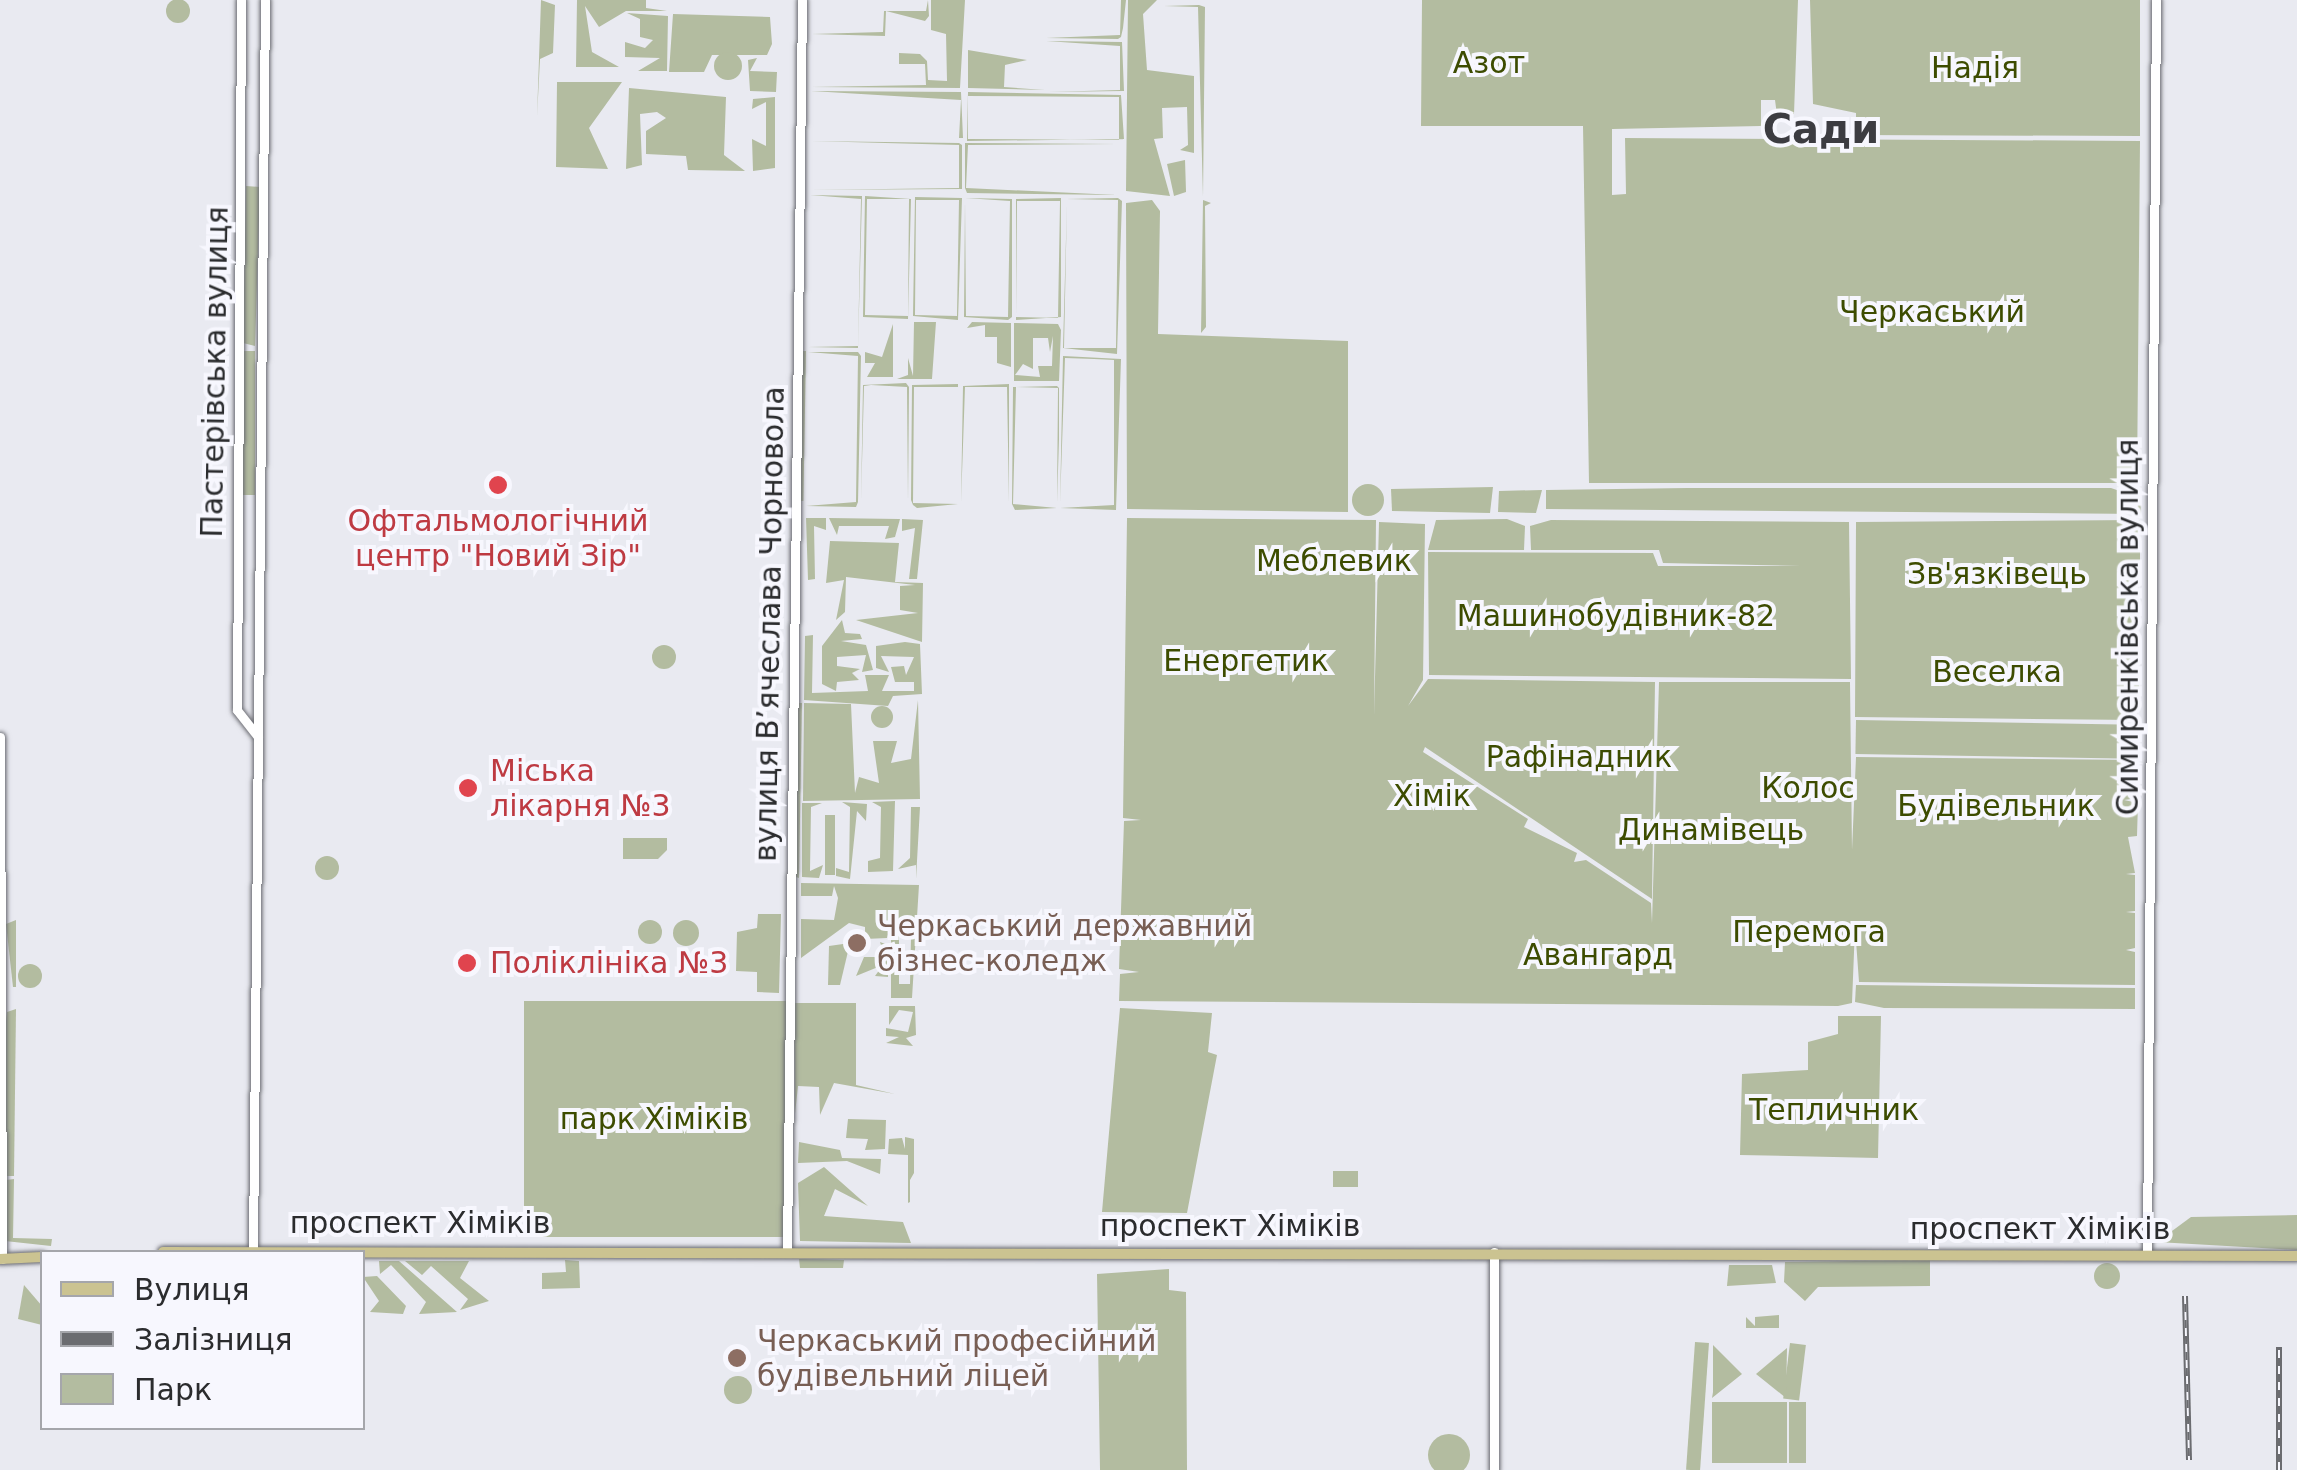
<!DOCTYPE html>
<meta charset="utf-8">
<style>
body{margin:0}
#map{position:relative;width:2297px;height:1470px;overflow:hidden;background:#e9eaf1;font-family:"DejaVu Sans",sans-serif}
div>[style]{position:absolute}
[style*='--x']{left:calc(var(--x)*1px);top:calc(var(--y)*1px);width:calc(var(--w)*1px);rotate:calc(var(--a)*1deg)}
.green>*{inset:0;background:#b3bca0;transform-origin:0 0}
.round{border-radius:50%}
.roads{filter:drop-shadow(0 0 2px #6c6d73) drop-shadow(0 0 2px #6c6d73)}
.secondary>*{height:9px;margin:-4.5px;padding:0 4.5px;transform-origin:4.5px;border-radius:4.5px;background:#fff}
.primary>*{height:10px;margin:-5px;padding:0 5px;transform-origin:5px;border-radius:5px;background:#cbc391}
.rail>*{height:6px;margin-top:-3px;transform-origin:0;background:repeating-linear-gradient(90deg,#f7f7fe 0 8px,#6b6c70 0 16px);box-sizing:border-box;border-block:2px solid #6b6c70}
.dots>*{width:28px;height:28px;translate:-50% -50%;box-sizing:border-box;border:5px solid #f7f7fe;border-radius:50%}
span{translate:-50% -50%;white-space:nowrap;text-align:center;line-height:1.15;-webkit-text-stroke:8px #f7f7fe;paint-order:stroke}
.park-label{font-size:30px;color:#3d4c01}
.street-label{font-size:30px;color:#2b2c2e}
.health-label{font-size:30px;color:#be3a42}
.left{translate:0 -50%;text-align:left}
.education-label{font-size:30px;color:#785e54}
.district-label{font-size:40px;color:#3c3c41;font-weight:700}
.legend{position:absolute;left:40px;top:1250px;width:325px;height:180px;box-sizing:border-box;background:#f7f7fe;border:2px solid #a5a6ab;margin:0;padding:12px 18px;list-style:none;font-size:30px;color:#2b2c2e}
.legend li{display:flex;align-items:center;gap:20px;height:50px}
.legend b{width:50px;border:2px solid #a5a6ab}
</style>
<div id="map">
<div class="green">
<i class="round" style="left:166px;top:-1px;width:24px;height:24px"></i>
<i style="clip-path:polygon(541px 0,555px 5px,553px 53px,540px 59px,537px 117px)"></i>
<i style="clip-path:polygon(577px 0,646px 0,646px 8px,667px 11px,626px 11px,599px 27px,585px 6px,592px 52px,619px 67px,576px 67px)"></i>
<i style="clip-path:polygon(928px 0,929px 16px,925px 21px,886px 11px,885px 36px,812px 34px,883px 32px,884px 11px,926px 11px)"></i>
<i style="clip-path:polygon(931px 0,965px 0,960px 88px,811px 87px,926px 85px,925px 64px,899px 64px,899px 53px,920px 54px,927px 61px,928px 80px,947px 81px,946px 34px,931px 30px)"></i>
<i style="clip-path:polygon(1121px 0,1126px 0,1123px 28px,1121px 37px,1118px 39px,1046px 38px,1120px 35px)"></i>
<i style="clip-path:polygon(1128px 0,1157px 0,1143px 14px,1147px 70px,1194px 76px,1194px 153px,1180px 150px,1188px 145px,1187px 107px,1162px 108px,1163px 138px,1154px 139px,1170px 196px,1126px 191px)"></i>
<i style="clip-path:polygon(1422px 0,1798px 0,1794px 114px,1777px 115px,1775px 100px,1761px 100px,1761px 126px,1612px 129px,1612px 195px,1626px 194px,1625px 138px,2140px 141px,2137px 483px,1589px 483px,1583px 126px,1421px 126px)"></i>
<i style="clip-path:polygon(1810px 0,2140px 0,2140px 136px,1856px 135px,1856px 113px,1813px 104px)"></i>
<i style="clip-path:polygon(1164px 6px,1199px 5px,1205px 7px,1203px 197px,1198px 7px)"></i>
<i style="clip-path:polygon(627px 13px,668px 16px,667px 71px,638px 71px,660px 58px,625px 57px,625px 42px,645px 48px,653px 40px,640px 37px,640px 19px)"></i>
<i style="clip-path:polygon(673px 14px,770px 17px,772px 44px,767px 55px,712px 55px,704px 72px,669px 72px)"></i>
<i style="clip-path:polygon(1046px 41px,1122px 42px,1124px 91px,1048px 92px,1120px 90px,1120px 46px)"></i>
<i style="clip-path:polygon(968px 50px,1027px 60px,1005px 65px,1004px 87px,1045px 90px,968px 88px)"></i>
<i class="round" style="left:714px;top:52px;width:28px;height:28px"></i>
<i style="clip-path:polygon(757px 58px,750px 71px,777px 72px,776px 92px,750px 91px,748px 60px)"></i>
<i style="clip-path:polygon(557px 82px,622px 82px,589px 128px,608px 169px,556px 167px)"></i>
<i style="clip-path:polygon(629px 88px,726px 97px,724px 155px,745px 171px,688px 170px,686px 156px,646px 154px,646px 131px,666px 118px,657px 112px,640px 114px,642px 165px,626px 169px)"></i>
<i style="clip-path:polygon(811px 91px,961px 92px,963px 138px,811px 138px,959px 138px,961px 100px)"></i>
<i style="clip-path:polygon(evenodd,968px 92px,1121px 95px,1124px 139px,967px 141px,968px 92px,968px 96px,1119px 97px,1119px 140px,968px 139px,968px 96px)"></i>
<i style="clip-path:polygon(775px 97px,775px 168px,753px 171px,752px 139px,766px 146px,766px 102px,752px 109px,753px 99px)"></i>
<i style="clip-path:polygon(811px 141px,959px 143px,962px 145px,962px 189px,810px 190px,959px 188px,959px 145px)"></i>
<i style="clip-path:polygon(965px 143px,1117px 144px,968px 145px,966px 188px,1117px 195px,967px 193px,965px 188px)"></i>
<i style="clip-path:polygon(1185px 160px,1186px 192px,1174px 196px,1167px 164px)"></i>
<i style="clip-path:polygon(246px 186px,260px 187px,255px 346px,243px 343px)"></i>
<i style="clip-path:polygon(810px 195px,862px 196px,858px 348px,808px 347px,858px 346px,861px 199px)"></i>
<i style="clip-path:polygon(evenodd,865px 196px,911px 199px,908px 319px,863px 317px,865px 196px,867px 199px,909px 199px,908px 316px,865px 315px,867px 199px)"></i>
<i style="clip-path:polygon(evenodd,915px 197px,962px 198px,958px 320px,913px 316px,915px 197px,916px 200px,959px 200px,957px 316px,915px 315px,916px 200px)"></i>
<i style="clip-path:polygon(965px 198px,1012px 199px,1012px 317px,1008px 320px,964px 317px,965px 201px,966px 316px,1008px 317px,1010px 201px)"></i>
<i style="clip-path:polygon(evenodd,1061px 198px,1061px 317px,1016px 320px,1016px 199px,1061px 198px,1017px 201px,1060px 201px,1058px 318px,1016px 317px,1017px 201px)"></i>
<i style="clip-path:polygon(1066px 199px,1118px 198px,1122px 201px,1117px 354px,1063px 348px,1067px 202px,1064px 348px,1116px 348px,1118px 200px)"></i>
<i style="clip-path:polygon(1152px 200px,1160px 211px,1158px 334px,1348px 341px,1348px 512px,1127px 509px,1126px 203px)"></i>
<i style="clip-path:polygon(1203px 200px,1211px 203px,1205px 206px,1206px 327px,1201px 333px)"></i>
<i style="clip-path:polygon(914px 322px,936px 322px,932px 379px,897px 379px,908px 375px,908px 358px,913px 376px)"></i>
<i style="clip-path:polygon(972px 322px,1011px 323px,1011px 367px,997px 363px,997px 337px,985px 337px,985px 325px,967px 328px)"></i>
<i style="clip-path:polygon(evenodd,1014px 323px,1058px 324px,1061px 330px,1059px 381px,1014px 381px,1014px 323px,1053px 336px,1052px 366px,1038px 366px,1040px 377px,1015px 375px,1023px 364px,1033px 369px,1033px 338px,1048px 338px,1050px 352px,1053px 336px)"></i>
<i style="clip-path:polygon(893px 324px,893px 377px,867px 377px,875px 363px,865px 363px,865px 352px,882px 357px)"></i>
<i style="left:255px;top:351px;width:144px;height:12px;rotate:90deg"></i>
<i style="left:806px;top:351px;width:150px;height:6px;rotate:91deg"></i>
<i style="clip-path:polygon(808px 352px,858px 352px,861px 356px,858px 502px,856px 507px,806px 506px,856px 502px,858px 356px)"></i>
<i style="clip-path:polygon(1063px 356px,1121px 359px,1116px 510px,1060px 508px,1114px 505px,1114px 360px,1094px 359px,1065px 358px,1060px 504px)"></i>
<i style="clip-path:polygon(906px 383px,909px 387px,908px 502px,907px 387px,871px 385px,864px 386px,861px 502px,863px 385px)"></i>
<i style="clip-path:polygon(958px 384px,958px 503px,958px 387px,914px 387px,913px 503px,958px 504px,917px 508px,913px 505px,911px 500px,912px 385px)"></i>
<i style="clip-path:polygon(1009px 384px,1009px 503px,1007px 387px,965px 387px,961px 503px,963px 386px)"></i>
<i style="clip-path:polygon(1057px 386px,1059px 388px,1059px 439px,1057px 503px,1058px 388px,1016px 387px,1013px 504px,1057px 508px,1015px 510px,1012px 504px,1013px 387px)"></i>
<i class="round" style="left:1352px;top:484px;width:32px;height:32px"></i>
<i style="clip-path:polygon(1493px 487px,1490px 513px,1392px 511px,1391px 489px)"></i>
<i style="clip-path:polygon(1687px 488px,2111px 488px,2140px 498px,2141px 514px,1546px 509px,1546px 490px)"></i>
<i style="clip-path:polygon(1542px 490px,1536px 513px,1498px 512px,1499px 491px)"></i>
<i style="clip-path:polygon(806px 518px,826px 518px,826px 530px,814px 526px,815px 579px,808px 580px)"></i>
<i style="clip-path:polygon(829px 518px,899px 519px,900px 519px,895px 537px,885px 539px,889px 526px,839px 526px,837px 535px)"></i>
<i style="clip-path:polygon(1127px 518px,1376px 520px,1374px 716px,1379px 522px,1425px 524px,1423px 680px,1408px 706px,1428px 679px,1655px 682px,1652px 899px,1425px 747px,1423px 752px,1528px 819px,1524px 827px,1577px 853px,1574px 862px,1586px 860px,1651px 903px,1652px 923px,1659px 682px,1850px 682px,1852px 850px,1856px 757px,2137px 760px,2138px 798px,2124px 800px,2138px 803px,2137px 836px,2128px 837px,2135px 873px,2126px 874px,2135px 875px,2135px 911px,2126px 912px,2135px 913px,2135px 948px,2126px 950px,2135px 952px,2135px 985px,1859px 982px,1855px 927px,1852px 1003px,1838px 1006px,1119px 1001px,1120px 974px,1139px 972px,1119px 969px,1124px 821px,1141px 820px,1123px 818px)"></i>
<i style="clip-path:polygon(902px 519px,923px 520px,917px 579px,909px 579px,915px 528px,902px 531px)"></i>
<i style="clip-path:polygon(1507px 519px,1525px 526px,1524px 550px,1428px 550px,1436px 520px)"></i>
<i style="clip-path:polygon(1551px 520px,1849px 522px,1851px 679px,1429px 675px,1428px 552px,1653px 553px,1658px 566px,1801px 566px,1663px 563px,1659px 550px,1531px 550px,1530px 526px)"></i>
<i style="clip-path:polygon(2140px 520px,2140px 567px,2126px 571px,2139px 573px,2138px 608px,2128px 610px,2138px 611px,2137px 646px,2127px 646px,2137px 648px,2137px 682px,2126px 684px,2139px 685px,2137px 720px,1855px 717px,1856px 522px)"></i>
<i style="clip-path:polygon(830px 541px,899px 543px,895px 582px,923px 583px,922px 642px,856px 620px,918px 613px,900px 610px,900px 586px,915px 585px,846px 577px,845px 612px,836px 620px,844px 580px,826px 583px)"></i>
<i style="clip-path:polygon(842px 620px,845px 633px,860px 634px,862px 639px,841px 641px,866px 645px,873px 670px,862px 672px,866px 655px,837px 657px,837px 666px,860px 669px,852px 673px,859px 680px,837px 682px,836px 691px,822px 684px,822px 646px)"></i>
<i style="clip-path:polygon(813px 635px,812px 693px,868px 691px,865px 675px,889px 675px,882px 691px,914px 691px,914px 682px,895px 682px,891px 667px,904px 666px,906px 675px,914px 657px,881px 656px,889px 672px,876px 668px,876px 646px,905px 642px,920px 644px,922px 694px,893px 696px,888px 706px,804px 700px,805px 636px)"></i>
<i class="round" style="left:652px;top:645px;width:24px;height:24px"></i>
<i style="clip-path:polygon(918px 700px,920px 799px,803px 801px,804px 703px,851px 704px,855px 793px,859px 777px,879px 783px,873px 741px,897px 741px,891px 763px,911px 759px)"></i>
<i style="clip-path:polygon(798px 703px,802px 703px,799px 878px,796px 877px)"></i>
<i class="round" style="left:871px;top:706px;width:22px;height:22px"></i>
<i style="left:1856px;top:720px;width:279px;height:34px;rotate:1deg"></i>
<i style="clip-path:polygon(895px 801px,893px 871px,868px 872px,868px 861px,880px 858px,881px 807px,872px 802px)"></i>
<i style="clip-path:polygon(842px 802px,867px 804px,866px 821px,857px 811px,850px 879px,836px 876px,836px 868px,849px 872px,850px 807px)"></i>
<i style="clip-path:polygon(802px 803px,822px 803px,811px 807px,810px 871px,823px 865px,819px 878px,802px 877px)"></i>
<i style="clip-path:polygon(911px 807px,920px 807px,916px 879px,916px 865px,898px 869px,910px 858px)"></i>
<i style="left:825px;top:815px;width:10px;height:60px"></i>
<i style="clip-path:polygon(623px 838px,667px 838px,667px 850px,658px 859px,623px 859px)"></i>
<i class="round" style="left:315px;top:856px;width:24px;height:24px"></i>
<i style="clip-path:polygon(801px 883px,919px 885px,912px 998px,891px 998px,891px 964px,899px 964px,899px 984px,910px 984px,911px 937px,899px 937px,899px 957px,891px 956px,891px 924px,887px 938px,865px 939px,865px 927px,849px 923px,801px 958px,801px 919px,834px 920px,838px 898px,834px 886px,832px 896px,801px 896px)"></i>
<i style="clip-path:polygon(758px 914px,781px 914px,779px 993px,757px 992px,757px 972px,736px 971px,737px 932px,757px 928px)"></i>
<i class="round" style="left:638px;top:920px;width:24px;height:24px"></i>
<i class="round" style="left:673px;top:920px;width:26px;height:26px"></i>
<i style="clip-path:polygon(16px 920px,16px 987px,13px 987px,6px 924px)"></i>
<i style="clip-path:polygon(880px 942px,888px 945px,888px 977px,875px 976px,883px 965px,856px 976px,864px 957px,885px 957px)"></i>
<i style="clip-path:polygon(850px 943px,840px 985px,828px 985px,829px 946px)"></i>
<i class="round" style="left:18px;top:964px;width:24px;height:24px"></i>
<i style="clip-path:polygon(1856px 985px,2135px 988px,2135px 1009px,1884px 1008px,1855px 1002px)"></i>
<i style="left:524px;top:1001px;width:262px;height:236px"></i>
<i style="clip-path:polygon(794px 1003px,856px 1003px,856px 1085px,895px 1094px,834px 1083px,820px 1115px,819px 1087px,798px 1086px,795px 1114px)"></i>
<i style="clip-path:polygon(889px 1006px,915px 1006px,916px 1035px,906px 1038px,913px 1046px,886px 1043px,899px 1037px,886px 1036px,886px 1028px,908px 1032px,913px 1012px,899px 1010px,889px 1025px)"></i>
<i style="clip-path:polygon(1120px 1008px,1212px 1013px,1208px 1052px,1217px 1055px,1187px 1213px,1102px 1212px)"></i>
<i style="clip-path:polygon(16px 1009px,14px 1176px,5px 1176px,5px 1030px,7px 1012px)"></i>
<i style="clip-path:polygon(1838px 1016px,1881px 1016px,1878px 1158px,1740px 1155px,1742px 1074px,1808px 1070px,1808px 1042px,1838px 1034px)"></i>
<i style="clip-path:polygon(848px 1119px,886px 1120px,885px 1149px,865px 1150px,868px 1139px,846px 1138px)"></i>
<i style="clip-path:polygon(905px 1137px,914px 1139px,914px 1173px,910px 1180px,910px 1202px,908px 1203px,908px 1155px,888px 1154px,889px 1139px,902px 1138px,905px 1149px)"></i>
<i style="clip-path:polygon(799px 1142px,840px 1150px,842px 1158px,881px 1159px,880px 1174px,847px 1161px,798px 1163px)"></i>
<i style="clip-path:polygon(824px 1167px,868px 1206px,835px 1189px,824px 1216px,903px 1222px,911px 1243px,800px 1241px,798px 1183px)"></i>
<i style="left:1333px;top:1171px;width:25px;height:16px"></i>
<i style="clip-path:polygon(14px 1179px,13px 1238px,52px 1239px,51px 1246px,5px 1241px,6px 1180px)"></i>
<i style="clip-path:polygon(2297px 1215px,2297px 1250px,2157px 1242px,2191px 1217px)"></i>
<i style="clip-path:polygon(799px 1259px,844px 1260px,843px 1268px,800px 1268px)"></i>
<i style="clip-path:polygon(565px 1260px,579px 1261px,580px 1288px,542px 1289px,542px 1273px,566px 1272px)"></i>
<i style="clip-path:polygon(1930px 1260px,1930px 1286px,1818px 1287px,1805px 1301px,1784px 1282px,1785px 1262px)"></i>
<i style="clip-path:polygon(379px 1261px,399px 1261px,457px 1312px,419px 1314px,426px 1302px,391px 1265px,380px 1274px)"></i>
<i style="clip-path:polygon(405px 1261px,469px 1261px,460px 1278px,489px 1301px,460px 1310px,468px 1299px,431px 1266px,422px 1275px)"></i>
<i class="round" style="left:2094px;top:1263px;width:26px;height:26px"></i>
<i style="clip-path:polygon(1729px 1265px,1772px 1265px,1776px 1283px,1727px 1286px)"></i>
<i style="clip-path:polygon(1169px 1269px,1169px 1290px,1186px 1292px,1187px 1470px,1100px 1470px,1097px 1274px)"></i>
<i style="clip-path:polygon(377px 1276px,406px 1306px,403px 1314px,370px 1312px,379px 1301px,363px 1277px)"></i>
<i style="clip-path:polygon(24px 1285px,42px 1306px,42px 1325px,18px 1319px)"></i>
<i style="clip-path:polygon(1779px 1315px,1779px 1328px,1746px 1328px,1746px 1317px,1755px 1326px,1755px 1317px)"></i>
<i style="left:1695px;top:1342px;width:14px;height:128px;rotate:4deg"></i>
<i style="left:1790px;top:1343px;width:16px;height:56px;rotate:7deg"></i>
<i style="clip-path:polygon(1713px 1345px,1742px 1374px,1712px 1398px,1713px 1392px)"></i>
<i style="clip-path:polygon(1787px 1348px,1786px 1398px,1756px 1374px)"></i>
<i class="round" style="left:724px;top:1376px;width:28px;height:28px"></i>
<i style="left:1712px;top:1402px;width:75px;height:61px"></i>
<i style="left:1789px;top:1402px;width:17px;height:61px"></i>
<i class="round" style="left:1428px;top:1434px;width:42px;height:42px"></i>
</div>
<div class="roads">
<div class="secondary">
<i style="--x:241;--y:0;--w:710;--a:90.32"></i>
<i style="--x:237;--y:710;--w:33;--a:52"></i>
<i style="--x:0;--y:737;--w:522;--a:89.78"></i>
<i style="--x:787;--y:1248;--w:1248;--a:-89.31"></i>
<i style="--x:253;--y:1249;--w:1249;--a:-89.45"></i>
<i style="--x:1494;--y:1252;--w:218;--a:90"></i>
<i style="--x:2147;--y:1255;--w:1255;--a:-89.59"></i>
</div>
<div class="primary">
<i style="--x:163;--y:1252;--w:2134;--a:0.11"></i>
<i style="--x:0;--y:1259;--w:42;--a:-2.7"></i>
</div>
</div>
<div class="rail">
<i style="--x:2185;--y:1296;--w:164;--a:88.6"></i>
<i style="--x:2279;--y:1470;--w:123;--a:-90"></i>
</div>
<div class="dots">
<i style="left:498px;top:485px;background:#e0444e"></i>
<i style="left:468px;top:788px;background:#e0444e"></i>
<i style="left:857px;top:943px;background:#8d6e63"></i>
<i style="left:467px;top:963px;background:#e0444e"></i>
<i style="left:737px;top:1358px;background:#8d6e63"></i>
</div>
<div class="park-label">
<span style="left:1489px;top:63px">Азот</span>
<span style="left:1975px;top:68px">Надія</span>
<span style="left:1932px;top:312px">Черкаський</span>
<span style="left:1334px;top:561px">Меблевик</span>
<span style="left:1997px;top:574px">Зв'язківець</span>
<span style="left:1616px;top:616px">Машинобудівник-82</span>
<span style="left:1246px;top:661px">Енергетик</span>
<span style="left:1997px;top:672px">Веселка</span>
<span style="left:1579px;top:757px">Рафінадник</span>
<span style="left:1808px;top:788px">Колос</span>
<span style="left:1432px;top:796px">Хімік</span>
<span style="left:1996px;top:806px">Будівельник</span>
<span style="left:1711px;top:830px">Динамівець</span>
<span style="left:1809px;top:932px">Перемога</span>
<span style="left:1598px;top:955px">Авангард</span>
<span style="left:1834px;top:1110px">Тепличник</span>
<span style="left:654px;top:1119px">парк Хіміків</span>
</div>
<div class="street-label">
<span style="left:215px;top:372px;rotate:-89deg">Пастерівська вулиця</span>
<span style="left:770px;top:624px;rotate:-89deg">вулиця Вʼячеслава Чорновола</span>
<span style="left:2128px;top:627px;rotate:-90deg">Симиренківська вулиця</span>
<span style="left:420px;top:1223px">проспект Хіміків</span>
<span style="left:1230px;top:1226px">проспект Хіміків</span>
<span style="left:2040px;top:1229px">проспект Хіміків</span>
</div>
<div class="health-label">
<span style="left:498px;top:538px">Офтальмологічний<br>центр "Новий Зір"</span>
<span class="left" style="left:490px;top:788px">Міська<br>лікарня №3</span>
<span class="left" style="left:490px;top:963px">Поліклініка №3</span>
</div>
<div class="education-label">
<span class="left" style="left:877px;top:943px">Черкаський державний<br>бізнес-коледж</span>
<span class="left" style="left:757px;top:1358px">Черкаський професійний<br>будівельний ліцей</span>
</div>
<div class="district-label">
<span style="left:1821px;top:129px">Сади</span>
</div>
<ul class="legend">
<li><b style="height:12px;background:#cbc391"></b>Вулиця</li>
<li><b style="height:12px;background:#6b6c70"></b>Залізниця</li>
<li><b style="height:28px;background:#b3bca0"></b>Парк</li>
</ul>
</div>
